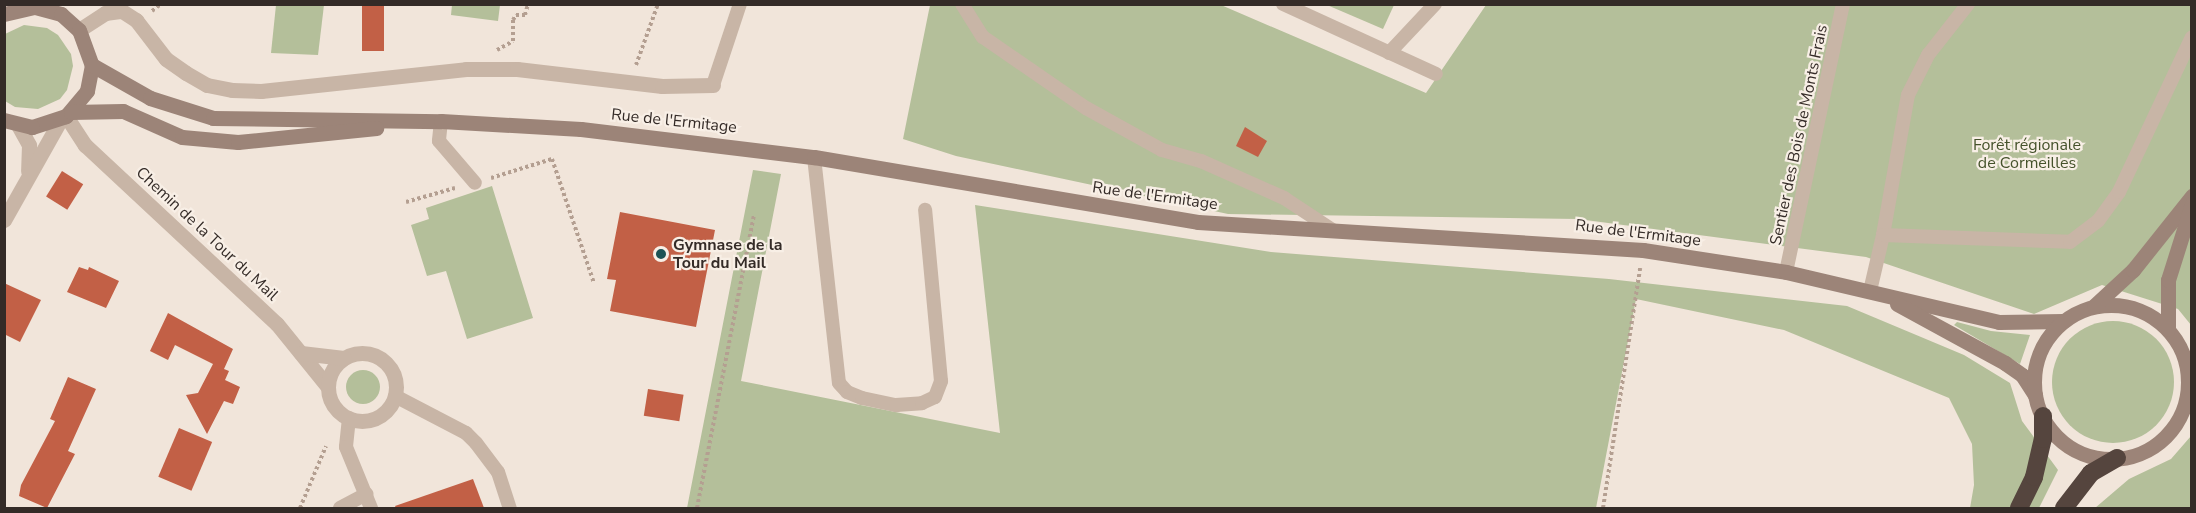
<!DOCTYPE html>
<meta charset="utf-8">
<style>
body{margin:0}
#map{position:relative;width:2196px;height:513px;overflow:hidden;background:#f1e5da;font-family:"Nunito Sans",sans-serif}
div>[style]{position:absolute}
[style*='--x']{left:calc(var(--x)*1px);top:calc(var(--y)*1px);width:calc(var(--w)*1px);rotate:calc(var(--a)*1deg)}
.green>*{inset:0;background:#b4bf9a}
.round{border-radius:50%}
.building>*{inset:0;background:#c26046;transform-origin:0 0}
.path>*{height:4px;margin-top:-2px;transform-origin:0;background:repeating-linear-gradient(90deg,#b49f91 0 3px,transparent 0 6px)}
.lane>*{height:14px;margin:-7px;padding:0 7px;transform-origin:7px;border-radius:7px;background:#c8b5a6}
.street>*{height:15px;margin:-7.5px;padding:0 7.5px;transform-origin:7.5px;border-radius:7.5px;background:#c8b5a6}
.street>.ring{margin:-7.5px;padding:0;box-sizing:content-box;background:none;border:15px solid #c8b5a6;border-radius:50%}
.secondary>*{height:15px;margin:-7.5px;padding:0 7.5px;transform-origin:7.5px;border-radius:7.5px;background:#9c8478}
.secondary>.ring{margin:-7.5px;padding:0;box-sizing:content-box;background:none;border:15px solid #9c8478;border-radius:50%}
.highway>*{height:18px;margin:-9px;padding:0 9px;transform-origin:9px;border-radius:9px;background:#55453e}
.dots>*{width:16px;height:16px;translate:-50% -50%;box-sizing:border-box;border:3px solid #f8efe6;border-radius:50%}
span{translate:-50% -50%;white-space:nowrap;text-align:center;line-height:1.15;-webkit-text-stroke:4.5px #f8efe6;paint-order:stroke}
.street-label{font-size:16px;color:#342b27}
.park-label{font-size:16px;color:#45522b}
.poi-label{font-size:16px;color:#342b27;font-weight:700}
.left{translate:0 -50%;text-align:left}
.frame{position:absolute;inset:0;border:6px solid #342b27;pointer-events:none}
</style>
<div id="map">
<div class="green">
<i style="clip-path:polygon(276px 5px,324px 5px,318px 55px,271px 53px)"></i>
<i style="clip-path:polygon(452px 5px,500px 5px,498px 21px,451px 15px)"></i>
<i style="clip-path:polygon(930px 5px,1221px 5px,1426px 93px,1486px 5px,2191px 5px,2191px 325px,2178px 309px,2102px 285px,2034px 314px,1866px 257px,1578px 219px,1228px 214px,956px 156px,903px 139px)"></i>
<i style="clip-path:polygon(1327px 5px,1394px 5px,1383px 29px)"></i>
<i style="clip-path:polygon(24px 25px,47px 28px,58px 35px,71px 54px,73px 66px,67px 90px,60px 99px,38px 109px,15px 107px,5px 101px,5px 34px)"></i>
<i style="clip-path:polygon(753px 170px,781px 174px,741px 381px,1000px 433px,975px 205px,1271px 252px,1609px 279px,1847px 306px,1964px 355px,2010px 383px,2022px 421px,2058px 470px,2039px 508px,1970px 508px,1974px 485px,1972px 444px,1949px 398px,1784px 330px,1636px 299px,1596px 508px,687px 508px)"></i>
<i style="clip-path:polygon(492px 186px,533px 318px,467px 339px,446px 271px,427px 276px,411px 225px,429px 219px,426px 208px)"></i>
<i class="round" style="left:2052px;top:321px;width:122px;height:122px"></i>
<i style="clip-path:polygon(1957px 322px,1991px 331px,2030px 335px,2020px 364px,1954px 325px)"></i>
<i class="round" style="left:346px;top:370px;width:34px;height:34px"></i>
<i style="clip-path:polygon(2191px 436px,2191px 508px,2095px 508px,2129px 479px,2171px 459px)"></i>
</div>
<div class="building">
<i style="left:362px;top:4px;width:22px;height:47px"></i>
<i style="clip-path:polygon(1245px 127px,1267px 141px,1258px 157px,1236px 146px)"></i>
<i style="left:62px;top:171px;width:25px;height:30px;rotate:32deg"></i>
<i style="clip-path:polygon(620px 212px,715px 230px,696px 327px,610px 311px,616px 280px,607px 279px)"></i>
<i style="clip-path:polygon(79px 267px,88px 270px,89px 267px,119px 281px,106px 308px,67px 292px)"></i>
<i style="clip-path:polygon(4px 283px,41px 300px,20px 342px,4px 334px)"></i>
<i style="clip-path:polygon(168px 313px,233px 349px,224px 369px,229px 371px,225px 380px,240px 387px,233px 404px,224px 401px,207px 434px,186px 395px,198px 393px,213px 364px,175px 345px,168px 360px,150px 351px)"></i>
<i style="clip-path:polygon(68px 377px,96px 389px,68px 451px,75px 454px,47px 508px,19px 496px,21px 485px,55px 421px,50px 419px)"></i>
<i style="left:648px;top:389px;width:36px;height:27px;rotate:9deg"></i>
<i style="left:179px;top:428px;width:36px;height:53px;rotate:23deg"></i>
<i style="clip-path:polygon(473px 479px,484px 508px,396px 508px,395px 506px)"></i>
</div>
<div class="path">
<i style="--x:152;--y:11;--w:11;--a:-38"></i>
<i style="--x:497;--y:50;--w:18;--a:-29"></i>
<i style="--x:513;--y:41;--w:21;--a:-90"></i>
<i style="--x:513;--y:20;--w:6;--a:-59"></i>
<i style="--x:516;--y:15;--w:9;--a:0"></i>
<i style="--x:525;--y:15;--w:11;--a:-75"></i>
<i style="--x:636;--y:65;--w:65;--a:-70.2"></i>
<i style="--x:491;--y:178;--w:64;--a:-17.3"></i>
<i style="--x:552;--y:159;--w:131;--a:71.3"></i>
<i style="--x:406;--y:202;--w:51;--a:-15.9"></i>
<i style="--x:300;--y:508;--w:67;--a:-67.2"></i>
<i style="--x:697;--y:508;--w:299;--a:-79"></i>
<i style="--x:1603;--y:508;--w:243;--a:-81.2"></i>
</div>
<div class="lane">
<i style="--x:962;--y:4;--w:39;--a:58"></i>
<i style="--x:983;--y:37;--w:125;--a:34.6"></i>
<i style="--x:1086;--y:108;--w:87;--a:28.9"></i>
<i style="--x:1162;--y:150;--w:41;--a:15.8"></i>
<i style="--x:1201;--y:161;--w:91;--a:24"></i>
<i style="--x:1284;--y:198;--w:60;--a:33.4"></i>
<i style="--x:1283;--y:4;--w:168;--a:24.6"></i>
<i style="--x:1389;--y:53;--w:67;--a:-46.8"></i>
<i style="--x:713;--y:85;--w:85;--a:-71.6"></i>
<i style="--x:441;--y:121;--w:20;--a:96"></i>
<i style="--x:439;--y:141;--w:55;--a:49.4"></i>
<i style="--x:814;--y:157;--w:227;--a:83.7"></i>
<i style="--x:839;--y:383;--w:12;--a:48"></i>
<i style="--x:847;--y:392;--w:16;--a:22"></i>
<i style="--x:862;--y:398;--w:35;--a:12"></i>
<i style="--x:896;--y:405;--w:26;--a:-4"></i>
<i style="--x:922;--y:403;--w:14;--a:-25"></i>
<i style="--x:935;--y:397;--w:17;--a:-69"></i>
<i style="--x:941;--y:381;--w:172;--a:-95.3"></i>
<i style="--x:1883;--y:235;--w:142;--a:-79.9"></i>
<i style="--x:1908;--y:95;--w:45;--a:-63.4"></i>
<i style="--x:1928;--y:55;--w:65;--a:-51.9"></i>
<i style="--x:1786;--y:272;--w:274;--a:-78"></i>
<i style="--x:1870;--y:291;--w:57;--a:-76.9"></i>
<i style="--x:1883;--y:235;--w:187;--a:2.1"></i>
<i style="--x:2070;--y:242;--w:35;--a:-37"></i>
<i style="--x:2098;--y:221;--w:36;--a:-54"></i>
<i style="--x:2119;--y:192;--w:171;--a:-64.8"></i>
<i style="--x:395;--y:396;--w:80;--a:27.5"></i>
<i style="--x:466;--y:433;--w:14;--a:45"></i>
<i style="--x:476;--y:443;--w:36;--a:53"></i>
<i style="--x:498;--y:472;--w:38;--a:72"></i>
<i style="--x:349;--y:418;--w:29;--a:96"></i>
<i style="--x:346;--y:447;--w:66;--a:67.7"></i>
<i style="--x:340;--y:508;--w:30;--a:-28"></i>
</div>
<div class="street">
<i style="--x:79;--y:30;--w:31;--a:-33"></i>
<i style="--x:105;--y:13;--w:17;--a:-7"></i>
<i style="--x:122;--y:11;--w:17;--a:33"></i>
<i style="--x:136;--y:20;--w:49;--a:52.4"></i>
<i style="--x:166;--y:59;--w:24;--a:35"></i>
<i style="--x:186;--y:73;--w:24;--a:30"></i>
<i style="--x:207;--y:85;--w:25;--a:11"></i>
<i style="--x:232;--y:90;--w:29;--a:2"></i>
<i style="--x:261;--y:91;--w:206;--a:-6.1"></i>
<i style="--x:466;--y:69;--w:51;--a:0"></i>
<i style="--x:517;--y:69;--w:146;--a:6.7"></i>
<i style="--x:662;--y:86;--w:51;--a:-1.1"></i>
<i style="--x:66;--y:116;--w:35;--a:57"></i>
<i style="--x:85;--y:145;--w:262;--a:43"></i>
<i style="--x:277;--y:324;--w:81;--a:51"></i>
<i style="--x:18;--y:125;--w:23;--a:61"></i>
<i style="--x:29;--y:145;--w:26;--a:92"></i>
<i style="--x:4;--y:220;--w:116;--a:-60.6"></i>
<i class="ring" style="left:328px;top:353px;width:53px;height:53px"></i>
<i style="--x:301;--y:353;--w:43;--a:6.6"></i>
</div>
<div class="secondary">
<i style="--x:4;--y:14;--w:32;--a:-13"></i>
<i style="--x:35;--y:7;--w:27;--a:15"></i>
<i style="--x:61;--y:14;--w:24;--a:42"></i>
<i style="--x:79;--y:30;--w:37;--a:70"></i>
<i style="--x:92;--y:65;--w:26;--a:101"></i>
<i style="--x:87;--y:91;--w:33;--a:130"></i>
<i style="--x:66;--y:116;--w:36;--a:162"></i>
<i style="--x:32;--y:127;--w:29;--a:-166"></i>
<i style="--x:92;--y:65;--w:67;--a:29.6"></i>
<i style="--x:150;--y:98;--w:66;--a:17.6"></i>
<i style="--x:213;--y:118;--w:228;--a:0.8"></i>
<i style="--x:441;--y:121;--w:140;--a:3.3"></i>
<i style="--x:581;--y:129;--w:235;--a:6.9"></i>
<i style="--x:814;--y:157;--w:389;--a:9.6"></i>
<i style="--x:1198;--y:222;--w:446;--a:3.6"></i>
<i style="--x:1643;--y:250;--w:145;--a:8.7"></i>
<i style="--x:1786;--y:272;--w:219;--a:13.2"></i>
<i style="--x:1999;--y:322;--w:64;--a:-0.9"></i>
<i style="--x:71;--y:112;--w:52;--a:-1.1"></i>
<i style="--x:123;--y:111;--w:64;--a:23.8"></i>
<i style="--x:182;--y:137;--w:56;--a:5.1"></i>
<i style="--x:238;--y:142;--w:139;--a:-5.8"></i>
<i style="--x:1897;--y:304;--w:123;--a:28.6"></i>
<i style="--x:2005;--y:363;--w:21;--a:35"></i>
<i style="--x:2022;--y:375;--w:24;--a:57"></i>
<i class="ring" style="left:2034px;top:305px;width:139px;height:139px"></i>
<i style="--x:2094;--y:306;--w:53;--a:-42.7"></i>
<i style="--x:2133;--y:270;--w:95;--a:-51.4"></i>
<i style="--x:2168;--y:329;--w:49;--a:-90"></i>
<i style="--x:2168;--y:280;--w:80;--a:-72.5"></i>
</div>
<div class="highway">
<i style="--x:2019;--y:508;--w:34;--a:-64"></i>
<i style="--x:2034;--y:477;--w:39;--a:-77"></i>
<i style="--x:2043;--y:439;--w:23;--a:-90"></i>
<i style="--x:2064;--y:508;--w:44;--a:-52.4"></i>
<i style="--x:2091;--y:473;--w:30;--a:-30"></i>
</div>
<div class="dots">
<i style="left:661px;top:254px;background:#1e5355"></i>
</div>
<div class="street-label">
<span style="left:674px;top:121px;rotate:6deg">Rue de l'Ermitage</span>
<span style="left:1799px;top:135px;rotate:-78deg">Sentier des Bois de Monts Frais</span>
<span style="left:1155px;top:196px;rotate:8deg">Rue de l'Ermitage</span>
<span style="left:1638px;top:233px;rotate:7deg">Rue de l'Ermitage</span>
<span style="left:207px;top:234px;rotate:43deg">Chemin de la Tour du Mail</span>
</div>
<div class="park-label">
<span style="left:2027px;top:154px">Forêt régionale<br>de Cormeilles</span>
</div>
<div class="poi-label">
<span class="left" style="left:673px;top:254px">Gymnase de la<br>Tour du Mail</span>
</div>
<div class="frame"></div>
</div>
